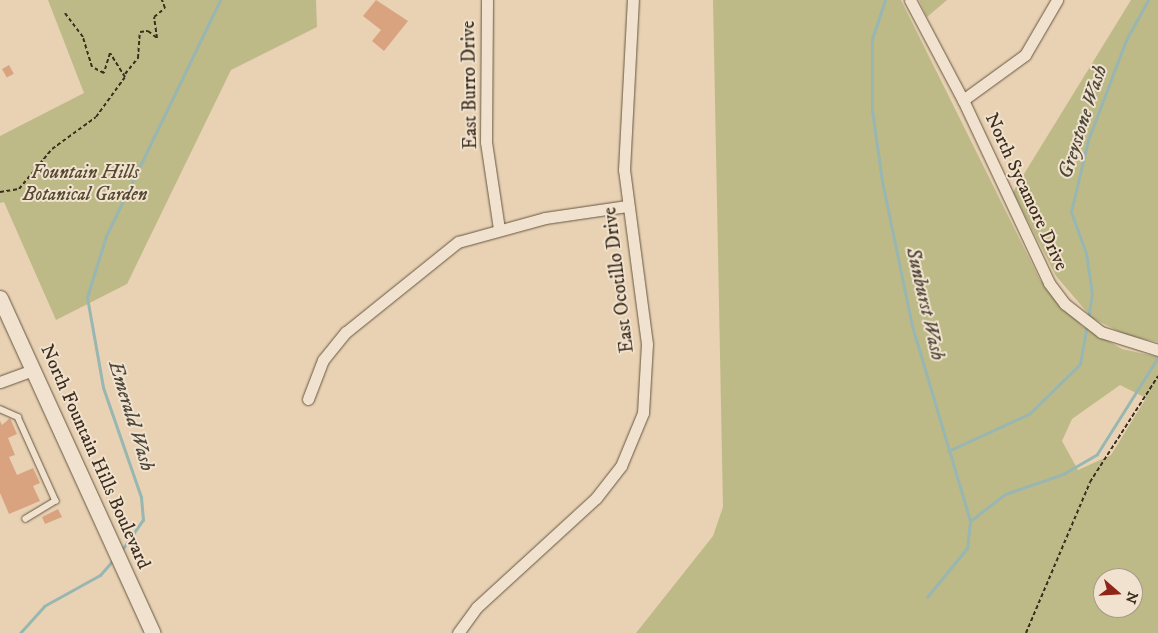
<!DOCTYPE html>
<style>
body{margin:0}
#map{position:relative;width:1158px;height:633px;overflow:hidden;background:#e8d2b3;font-family:"IM FELL DW Pica",serif}
div>[style]{position:absolute}
[style*='--x']{left:calc(var(--x)*1px);top:calc(var(--y)*1px);width:calc(var(--w)*1px);rotate:calc(var(--a)*1deg)}
.green>*{inset:0;background:#beba87}
.stream>*{height:3px;margin:-1.5px;padding:0 1.5px;transform-origin:1.5px;border-radius:1.5px;background:#98b6b2}
.building>*{inset:0;background:#daa380;transform-origin:0 0}
.path>*{height:2px;margin-top:-1px;transform-origin:0;background:repeating-linear-gradient(90deg,#3c2d1d 0 4px,transparent 0 6.5px)}
.roads{filter:drop-shadow(0 0 1px #675642) drop-shadow(0 0 1px #675642)}
.lane>*{height:5.5px;margin:-2.75px;padding:0 2.75px;transform-origin:2.75px;border-radius:2.75px;background:#f0e2ce}
.street>*{height:11px;margin:-5.5px;padding:0 5.5px;transform-origin:5.5px;border-radius:5.5px;background:#f0e2ce}
.secondary>*{height:15px;margin:-7.5px;padding:0 7.5px;transform-origin:7.5px;border-radius:7.5px;background:#f0e2ce}
span{translate:-50% -50%;white-space:nowrap;text-align:center;line-height:1.15;-webkit-text-stroke:4px #f0e2ce;paint-order:stroke}
.street-label{font-size:19px;color:#3c2d1d}
.park-label{font-size:19px;color:#564932;font-style:italic}
.water-label{font-size:20px;color:#4e483b;font-style:italic}
.north{position:absolute;left:1093px;top:568px;width:50px;height:50px;box-sizing:border-box;background:#f0e2ce;border:1px solid #a89a87;border-radius:50%;rotate:109deg;font-size:14px;font-weight:700;line-height:20px;text-align:center;color:#3c2d1d}
.north::after{content:'';display:block;margin:auto;width:18px;height:22px;background:#8f2418;clip-path:polygon(50% 0,100% 100%,50% 72%,0 100%)}
</style>
<div id="map">
<div class="green">
<i style="clip-path:polygon(48px 0,316px 0,317px 27px,231px 70px,127px 284px,56px 320px,4px 202px,0 203px,0 136px,84px 93px)"></i>
<i style="clip-path:polygon(evenodd,713px 0,901px 0,1040px 280px,1082px 326px,1122px 349px,1158px 357px,1158px 633px,636px 633px,713px 536px,723px 507px,713px 0,1120px 385px,1146px 398px,1111px 455px,1078px 470px,1062px 441px,1072px 419px,1120px 385px,713px 0,1103px 578px,1133px 578px,1133px 608px,1103px 608px,1103px 578px)"></i>
<i style="clip-path:polygon(919px 0,947px 0,927px 17px)"></i>
<i style="clip-path:polygon(1131px 0,1158px 0,1158px 342px,1126px 335px,1092px 318px,1056px 276px,1013px 192px)"></i>
</div>
<div class="stream">
<i style="--x:885;--y:0;--w:41;--a:108.4"></i>
<i style="--x:872;--y:39;--w:71;--a:90"></i>
<i style="--x:872;--y:110;--w:72;--a:82"></i>
<i style="--x:882;--y:181;--w:148;--a:78.3"></i>
<i style="--x:912;--y:326;--w:203;--a:73.4"></i>
<i style="--x:970;--y:521;--w:27;--a:96"></i>
<i style="--x:967;--y:548;--w:63;--a:129.2"></i>
<i style="--x:1088;--y:319;--w:25;--a:-81"></i>
<i style="--x:1092;--y:294;--w:41;--a:-98.3"></i>
<i style="--x:1086;--y:253;--w:44;--a:-110.1"></i>
<i style="--x:1071;--y:212;--w:74;--a:-76.7"></i>
<i style="--x:1088;--y:140;--w:107;--a:-69.2"></i>
<i style="--x:1126;--y:40;--w:46;--a:-61.2"></i>
<i style="--x:948;--y:451;--w:89;--a:-24.6"></i>
<i style="--x:1029;--y:414;--w:71;--a:-44.4"></i>
<i style="--x:1080;--y:364;--w:40;--a:-80"></i>
<i style="--x:970;--y:521;--w:44;--a:-37.6"></i>
<i style="--x:1005;--y:494;--w:61;--a:-19"></i>
<i style="--x:1063;--y:474;--w:39;--a:-30"></i>
<i style="--x:1097;--y:454;--w:115;--a:-57.8"></i>
<i style="--x:121;--y:551;--w:38;--a:-55"></i>
<i style="--x:143;--y:520;--w:23;--a:-95"></i>
<i style="--x:141;--y:497;--w:116;--a:-109.1"></i>
<i style="--x:103;--y:387;--w:91;--a:-100.1"></i>
<i style="--x:87;--y:297;--w:64;--a:-72.7"></i>
<i style="--x:106;--y:236;--w:262;--a:-64.2"></i>
<i style="--x:20;--y:633;--w:36;--a:-48"></i>
<i style="--x:44;--y:606;--w:64;--a:-29"></i>
<i style="--x:100;--y:575;--w:21;--a:-49"></i>
</div>
<div class="building">
<i style="clip-path:polygon(376px 0,408px 21px,384px 51px,372px 41px,381px 30px,363px 16px)"></i>
<i style="left:9px;top:65px;width:10px;height:8px;rotate:61deg"></i>
<i style="clip-path:polygon(10px 418px,17px 434px,8px 438px,15px 455px,9px 457px,17px 475px,33px 468px,40px 483px,33px 486px,40px 501px,9px 514px,0 493px,0 421px,2px 425px)"></i>
<i style="clip-path:polygon(58px 509px,62px 517px,45px 524px,42px 517px)"></i>
</div>
<div class="path">
<i style="--x:125;--y:74;--w:21;--a:-51"></i>
<i style="--x:138;--y:58;--w:26;--a:-86"></i>
<i style="--x:140;--y:32;--w:8;--a:-7"></i>
<i style="--x:148;--y:31;--w:11;--a:38"></i>
<i style="--x:157;--y:38;--w:21;--a:-98"></i>
<i style="--x:154;--y:17;--w:14;--a:-39"></i>
<i style="--x:165;--y:8;--w:9;--a:-111"></i>
<i style="--x:0;--y:192;--w:19;--a:-9"></i>
<i style="--x:19;--y:189;--w:52;--a:-50.5"></i>
<i style="--x:52;--y:149;--w:54;--a:-36"></i>
<i style="--x:96;--y:117;--w:49;--a:-54.1"></i>
<i style="--x:125;--y:77;--w:28;--a:-122"></i>
<i style="--x:110;--y:53;--w:21;--a:107"></i>
<i style="--x:104;--y:73;--w:13;--a:-153"></i>
<i style="--x:92;--y:67;--w:31;--a:-107"></i>
<i style="--x:83;--y:37;--w:30;--a:-127"></i>
<i style="--x:1026;--y:633;--w:164;--a:-67"></i>
<i style="--x:1090;--y:482;--w:126;--a:-57.3"></i>
</div>
<div class="roads">
<div class="lane">
<i style="--x:0;--y:409;--w:20;--a:24"></i>
<i style="--x:18;--y:417;--w:92;--a:65.7"></i>
<i style="--x:56;--y:501;--w:35;--a:149"></i>
</div>
<div class="street">
<i style="--x:487;--y:0;--w:142;--a:90.4"></i>
<i style="--x:486;--y:142;--w:88;--a:81.5"></i>
<i style="--x:910;--y:0;--w:113;--a:62.1"></i>
<i style="--x:963;--y:100;--w:202;--a:64.8"></i>
<i style="--x:1049;--y:283;--w:26;--a:53"></i>
<i style="--x:1065;--y:304;--w:46;--a:37.9"></i>
<i style="--x:1101;--y:332;--w:60;--a:17.5"></i>
<i style="--x:963;--y:100;--w:77;--a:-36"></i>
<i style="--x:1025;--y:55;--w:64;--a:-59.8"></i>
<i style="--x:0;--y:382;--w:35;--a:-20"></i>
<i style="--x:308;--y:399;--w:42;--a:-69"></i>
<i style="--x:323;--y:360;--w:36;--a:-51"></i>
<i style="--x:346;--y:332;--w:144;--a:-38.8"></i>
<i style="--x:458;--y:242;--w:90;--a:-15.4"></i>
<i style="--x:545;--y:218;--w:83;--a:-8.3"></i>
<i style="--x:458;--y:633;--w:32;--a:-54"></i>
<i style="--x:477;--y:607;--w:161;--a:-42.5"></i>
<i style="--x:596;--y:498;--w:41;--a:-52"></i>
<i style="--x:621;--y:466;--w:57;--a:-67.5"></i>
<i style="--x:643;--y:413;--w:69;--a:-86.7"></i>
<i style="--x:647;--y:344;--w:176;--a:-97.5"></i>
<i style="--x:624;--y:170;--w:170;--a:-87"></i>
</div>
<div class="secondary">
<i style="--x:0;--y:298;--w:368;--a:65.5"></i>
</div>
</div>
<div class="street-label">
<span style="left:470px;top:85px;rotate:-91deg">East Burro Drive</span>
<span style="left:1026px;top:192px;rotate:65deg">North Sycamore Drive</span>
<span style="left:619px;top:280px;rotate:-97deg">East Ocotillo Drive</span>
<span style="left:95px;top:457px;rotate:66deg">North Fountain Hills Boulevard</span>
</div>
<div class="park-label">
<span style="left:85px;top:184px">Fountain Hills<br>Botanical Garden</span>
</div>
<div class="water-label">
<span style="left:1083px;top:122px;rotate:-72deg">Greystone Wash</span>
<span style="left:925px;top:304px;rotate:77deg">Sunburst Wash</span>
<span style="left:131px;top:416px;rotate:73deg">Emerald Wash</span>
</div>
<div class="north">N</div>
</div>
